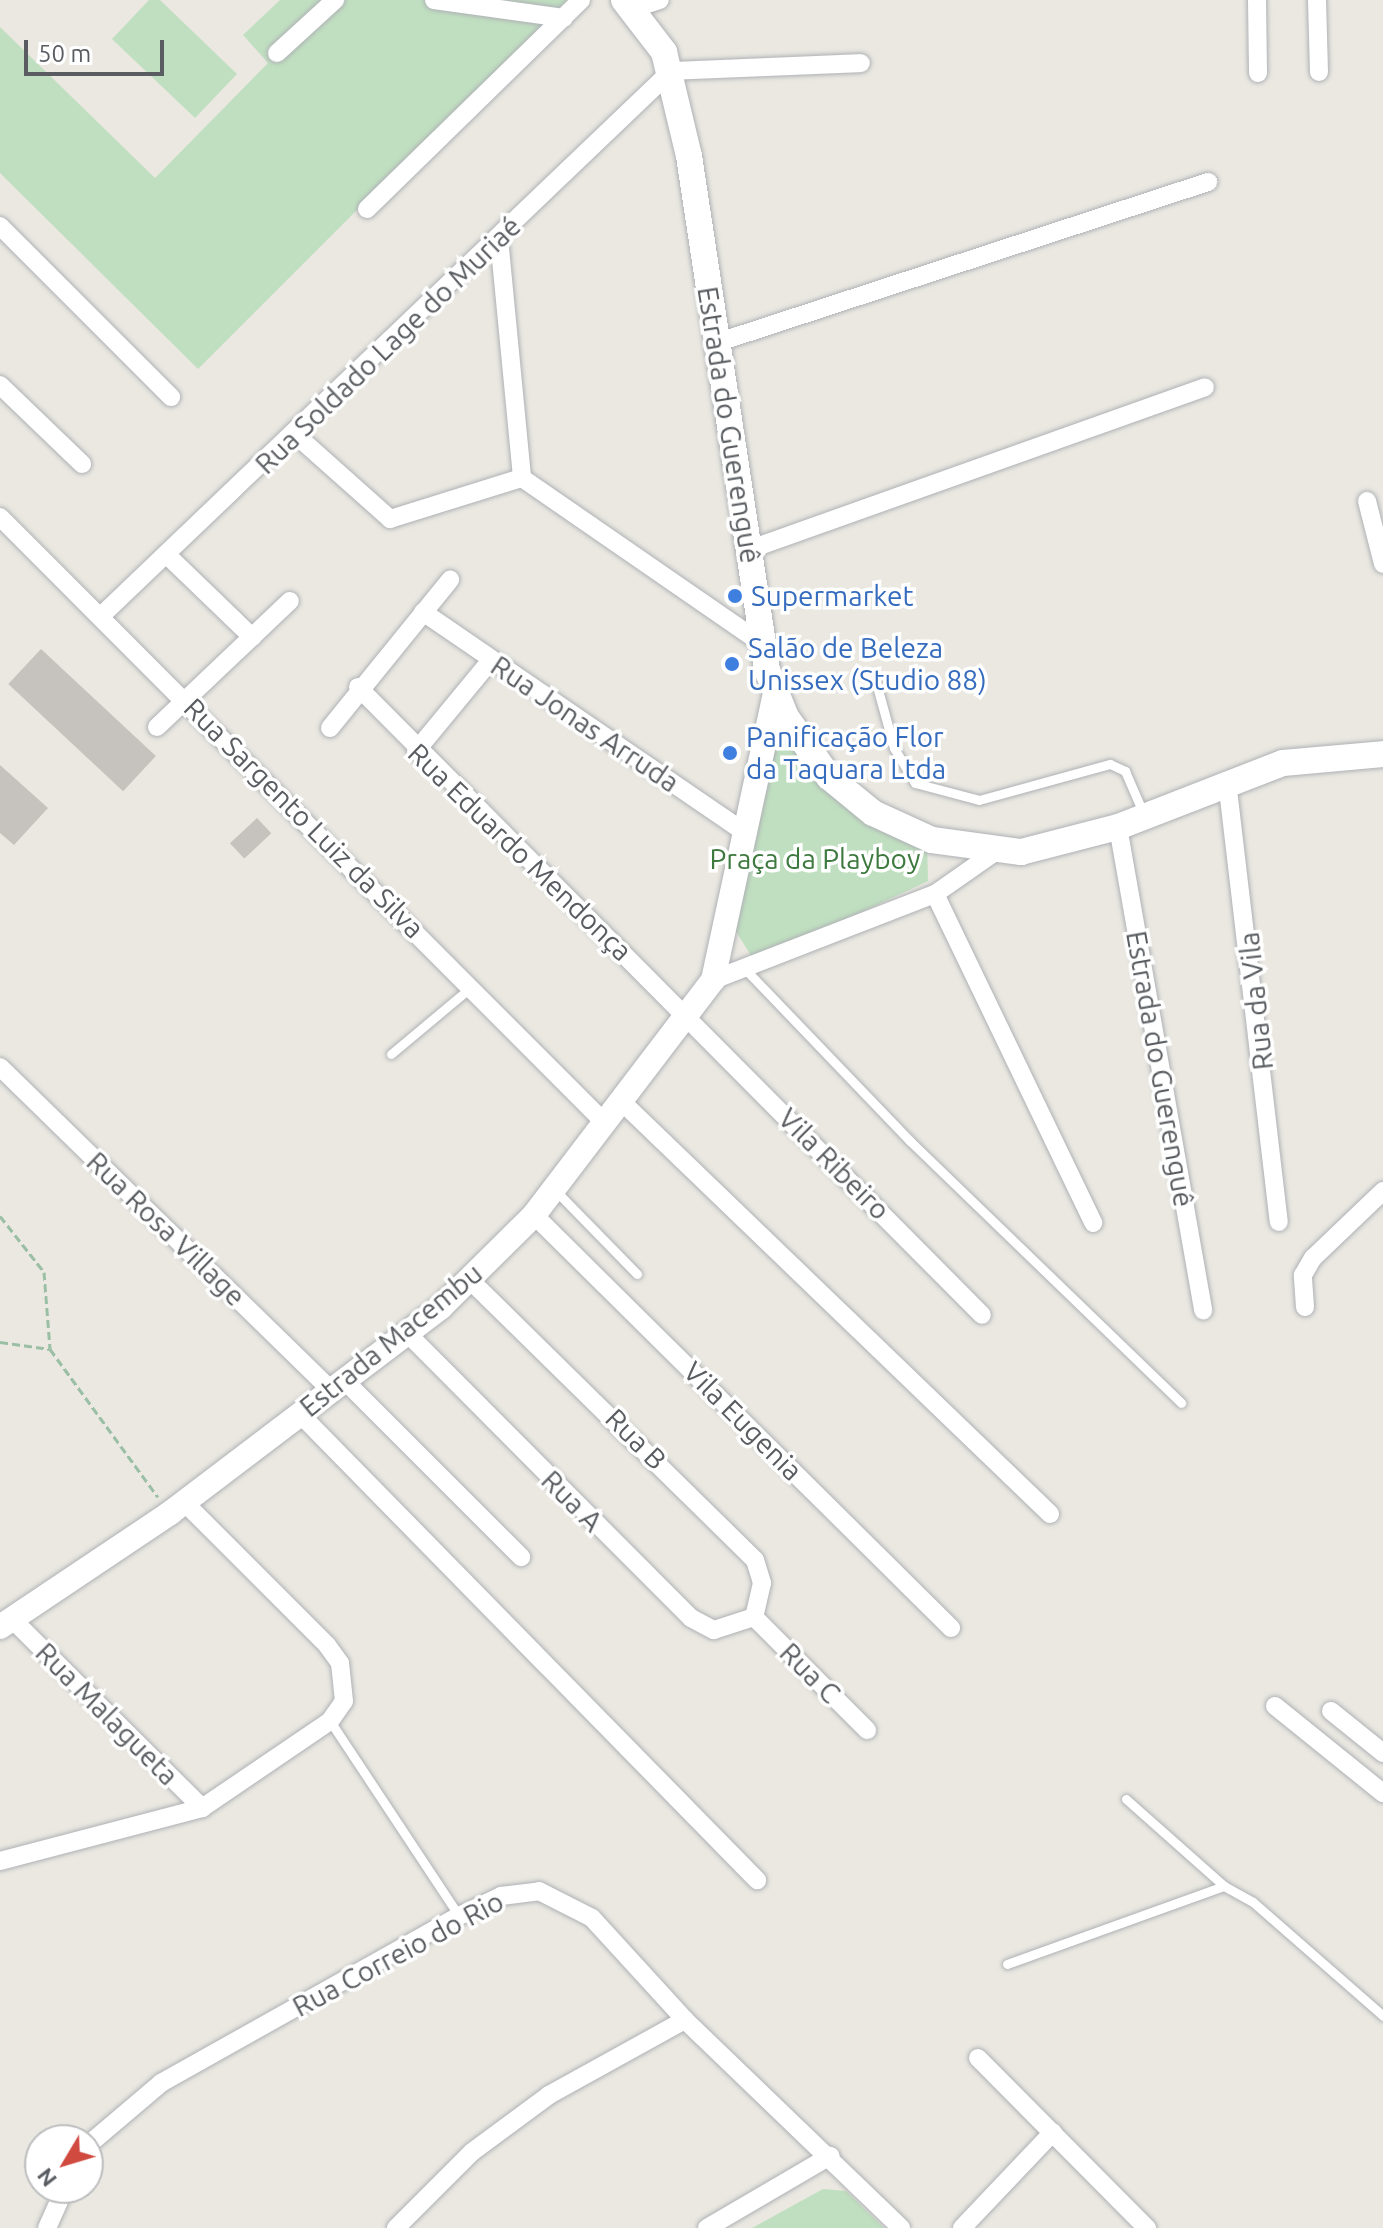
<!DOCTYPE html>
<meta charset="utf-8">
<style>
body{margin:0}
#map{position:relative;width:1383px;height:2228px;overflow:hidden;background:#eae8e1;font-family:Ubuntu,sans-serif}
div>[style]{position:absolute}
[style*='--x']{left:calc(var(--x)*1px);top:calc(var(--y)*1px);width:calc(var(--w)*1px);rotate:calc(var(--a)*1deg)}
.green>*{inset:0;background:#c0dfc0}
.building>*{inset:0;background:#c6c3be;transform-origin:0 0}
.path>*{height:3px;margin-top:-1.5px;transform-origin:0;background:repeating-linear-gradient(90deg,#9abfa5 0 8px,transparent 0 12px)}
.roads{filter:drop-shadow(0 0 2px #aeb1b5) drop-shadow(0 0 2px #aeb1b5)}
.service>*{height:9px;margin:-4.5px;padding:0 4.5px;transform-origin:4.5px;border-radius:4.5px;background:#fff}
.minor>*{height:18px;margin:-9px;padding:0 9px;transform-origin:9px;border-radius:9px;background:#fff}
.tertiary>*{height:24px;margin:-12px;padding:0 12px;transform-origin:12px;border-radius:12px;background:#fff}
.secondary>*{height:26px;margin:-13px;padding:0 13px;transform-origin:13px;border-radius:13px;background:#fff}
.dots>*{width:22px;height:22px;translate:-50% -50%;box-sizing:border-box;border:4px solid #fff;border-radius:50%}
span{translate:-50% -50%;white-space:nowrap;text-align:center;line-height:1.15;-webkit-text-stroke:7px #fff;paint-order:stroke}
.street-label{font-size:28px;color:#595c60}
.shop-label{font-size:28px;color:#366cbe}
.left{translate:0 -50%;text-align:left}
.park-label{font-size:28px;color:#3e7a40}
.north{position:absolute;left:24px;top:2124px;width:80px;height:80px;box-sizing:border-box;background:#fff;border:2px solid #bdbebf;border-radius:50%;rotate:232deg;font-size:22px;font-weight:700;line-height:32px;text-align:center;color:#595c60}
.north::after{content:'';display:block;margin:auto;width:28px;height:36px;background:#d14a40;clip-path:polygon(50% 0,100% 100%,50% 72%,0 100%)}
.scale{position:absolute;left:24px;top:40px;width:140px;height:36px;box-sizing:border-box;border:4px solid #595c60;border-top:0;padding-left:10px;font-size:24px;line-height:28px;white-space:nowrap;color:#595c60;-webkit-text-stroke:6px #fff;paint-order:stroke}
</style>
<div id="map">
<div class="green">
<i style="clip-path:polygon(149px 0,160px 0,237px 74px,195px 118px,112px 39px)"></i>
<i style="clip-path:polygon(280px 0,567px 0,198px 369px,0 173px,0 27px,155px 178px,268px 63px,243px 35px)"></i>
<i style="clip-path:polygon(777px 711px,786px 730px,927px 840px,928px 881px,755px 962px,732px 925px)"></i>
<i style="clip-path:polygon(823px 2189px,846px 2191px,884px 2228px,752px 2228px)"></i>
</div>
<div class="building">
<i style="left:41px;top:649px;width:157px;height:48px;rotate:43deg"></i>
<i style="clip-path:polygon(0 765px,48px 808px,14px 845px,0 833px)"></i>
<i style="left:257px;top:818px;width:21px;height:37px;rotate:47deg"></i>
</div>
<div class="path">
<i style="--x:0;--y:1216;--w:71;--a:51.8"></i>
<i style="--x:44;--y:1272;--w:77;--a:85.5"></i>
<i style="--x:50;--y:1349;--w:183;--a:53.9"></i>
<i style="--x:0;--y:1342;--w:50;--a:8"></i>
</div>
<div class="roads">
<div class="service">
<i style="--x:874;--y:675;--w:76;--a:74.7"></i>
<i style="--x:894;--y:748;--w:41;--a:59"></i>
<i style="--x:915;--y:783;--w:66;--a:14.9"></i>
<i style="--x:979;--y:800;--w:136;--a:-15.4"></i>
<i style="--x:1110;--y:764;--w:17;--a:25"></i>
<i style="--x:1125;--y:771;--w:48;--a:66.6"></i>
<i style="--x:744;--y:968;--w:240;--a:46.2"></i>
<i style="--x:910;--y:1141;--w:377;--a:44"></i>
<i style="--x:391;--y:1054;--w:104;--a:-39.9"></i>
<i style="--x:556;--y:1191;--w:116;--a:45.7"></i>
<i style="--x:330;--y:1721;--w:234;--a:56.5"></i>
<i style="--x:1126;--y:1799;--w:131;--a:41.6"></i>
<i style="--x:1007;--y:1964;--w:231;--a:-19.8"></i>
<i style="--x:1224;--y:1886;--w:33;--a:29"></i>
<i style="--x:1253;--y:1902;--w:173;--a:41.2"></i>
</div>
<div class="minor">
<i style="--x:434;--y:0;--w:131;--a:7.9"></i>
<i style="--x:1257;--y:0;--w:73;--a:89.2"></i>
<i style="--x:1317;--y:0;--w:72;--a:88.4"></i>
<i style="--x:635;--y:8;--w:26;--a:-18"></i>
<i style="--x:277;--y:53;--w:79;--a:-42.4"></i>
<i style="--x:367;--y:209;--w:299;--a:-44.3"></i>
<i style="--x:0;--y:226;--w:242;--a:45"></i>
<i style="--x:499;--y:238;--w:241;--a:84.5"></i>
<i style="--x:522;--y:478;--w:290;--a:34.6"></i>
<i style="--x:716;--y:343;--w:518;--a:-18.12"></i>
<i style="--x:0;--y:385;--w:114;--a:43.9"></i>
<i style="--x:297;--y:436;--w:125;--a:41.7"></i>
<i style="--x:390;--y:519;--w:138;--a:-17.3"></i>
<i style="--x:1367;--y:501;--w:65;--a:75.7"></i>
<i style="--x:0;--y:517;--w:855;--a:45.05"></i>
<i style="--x:748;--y:550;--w:485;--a:-19.6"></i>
<i style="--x:166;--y:554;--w:120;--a:44"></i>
<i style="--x:423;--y:612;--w:393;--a:34.4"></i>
<i style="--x:102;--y:615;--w:787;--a:-43.71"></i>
<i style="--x:671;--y:71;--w:190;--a:-2.4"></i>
<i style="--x:358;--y:687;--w:885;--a:45.18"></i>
<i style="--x:157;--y:727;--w:183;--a:-43.5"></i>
<i style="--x:330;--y:728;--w:191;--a:-51"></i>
<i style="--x:416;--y:751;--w:118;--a:-50.5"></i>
<i style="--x:1227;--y:781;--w:444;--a:83.3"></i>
<i style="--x:1118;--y:827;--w:491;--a:80"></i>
<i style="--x:935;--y:894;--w:365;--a:64.3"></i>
<i style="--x:713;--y:980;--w:238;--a:-21.2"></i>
<i style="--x:935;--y:894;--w:73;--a:-35"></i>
<i style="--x:0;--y:1067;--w:462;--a:44.3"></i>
<i style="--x:620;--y:1100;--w:597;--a:43.91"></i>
<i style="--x:534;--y:1215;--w:587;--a:44.72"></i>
<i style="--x:471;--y:1281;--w:398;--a:44.5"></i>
<i style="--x:755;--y:1560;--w:24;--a:73"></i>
<i style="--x:762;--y:1583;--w:35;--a:103"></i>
<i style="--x:1305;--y:1307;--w:32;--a:-94"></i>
<i style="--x:1303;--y:1275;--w:20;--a:-60"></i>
<i style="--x:1313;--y:1258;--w:97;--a:-43.7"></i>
<i style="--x:407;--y:1333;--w:402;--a:45.1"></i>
<i style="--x:691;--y:1618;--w:26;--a:28"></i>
<i style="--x:714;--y:1630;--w:42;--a:-18"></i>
<i style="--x:343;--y:1379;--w:252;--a:45"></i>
<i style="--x:300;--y:1414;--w:653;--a:45.56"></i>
<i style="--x:754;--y:1617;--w:160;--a:45"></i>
<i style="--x:13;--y:1620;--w:267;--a:44.8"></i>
<i style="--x:1275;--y:1706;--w:139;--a:38.9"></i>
<i style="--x:1331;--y:1711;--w:67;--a:38.9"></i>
<i style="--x:0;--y:1861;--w:209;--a:-14.7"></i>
<i style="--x:202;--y:1808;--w:155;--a:-34.2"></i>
<i style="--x:330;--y:1721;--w:24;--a:-55"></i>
<i style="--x:344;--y:1701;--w:38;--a:-96"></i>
<i style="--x:340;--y:1663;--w:22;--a:-126"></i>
<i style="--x:327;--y:1645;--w:202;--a:-135"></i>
<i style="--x:978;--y:2058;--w:240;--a:45.2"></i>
<i style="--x:88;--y:2145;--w:96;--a:-40.3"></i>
<i style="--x:161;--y:2083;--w:342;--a:-29.3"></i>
<i style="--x:459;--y:1916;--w:47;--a:-25.5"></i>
<i style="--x:501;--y:1896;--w:38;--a:-7"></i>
<i style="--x:539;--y:1891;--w:59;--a:27"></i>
<i style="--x:592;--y:1918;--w:138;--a:47.6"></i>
<i style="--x:685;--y:2020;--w:300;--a:43.9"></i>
<i style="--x:47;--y:2228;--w:44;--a:-65.8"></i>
<i style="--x:396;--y:2228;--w:107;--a:-45"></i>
<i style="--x:472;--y:2152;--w:96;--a:-36.5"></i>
<i style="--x:549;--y:2095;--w:155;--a:-28.9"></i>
<i style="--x:707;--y:2228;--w:143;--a:-30.3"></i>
<i style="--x:962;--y:2228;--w:132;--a:-46.5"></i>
</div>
<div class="tertiary">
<i style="--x:0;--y:1627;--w:205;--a:-33.8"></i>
<i style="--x:170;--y:1513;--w:340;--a:-37.2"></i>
<i style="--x:441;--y:1307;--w:131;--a:-44.7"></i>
<i style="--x:534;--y:1215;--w:295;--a:-52.7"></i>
<i style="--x:713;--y:980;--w:294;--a:-77.8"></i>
</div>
<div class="secondary">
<i style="--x:624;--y:0;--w:66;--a:52.4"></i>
<i style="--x:664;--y:52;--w:107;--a:76.5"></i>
<i style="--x:689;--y:156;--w:520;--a:81.37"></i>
<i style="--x:767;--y:670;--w:51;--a:68"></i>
<i style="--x:786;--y:717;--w:74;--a:54.4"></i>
<i style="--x:829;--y:777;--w:57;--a:39.3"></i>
<i style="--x:873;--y:813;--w:65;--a:24.6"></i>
<i style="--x:932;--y:840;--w:90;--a:7.7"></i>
<i style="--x:1021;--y:852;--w:100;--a:-14.5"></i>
<i style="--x:1118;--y:827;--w:177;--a:-21.2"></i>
<i style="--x:1283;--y:763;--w:100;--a:-5.1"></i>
</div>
</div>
<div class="dots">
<i style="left:735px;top:596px;background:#3f7fe0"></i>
<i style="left:732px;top:664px;background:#3f7fe0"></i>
<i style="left:730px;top:753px;background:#3f7fe0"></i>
</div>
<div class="street-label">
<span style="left:388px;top:345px;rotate:-44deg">Rua Soldado Lage do Muriaé</span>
<span style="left:729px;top:425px;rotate:81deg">Estrada do Guerenguê</span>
<span style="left:585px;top:724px;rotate:34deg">Rua Jonas Arruda</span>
<span style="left:304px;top:818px;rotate:45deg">Rua Sargento Luiz da Silva</span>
<span style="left:520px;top:852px;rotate:44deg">Rua Eduardo Mendonça</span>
<span style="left:1256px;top:1001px;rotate:-96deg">Rua da Vila</span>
<span style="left:1160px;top:1069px;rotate:80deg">Estrada do Guerenguê</span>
<span style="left:834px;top:1164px;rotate:45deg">Vila Ribeiro</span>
<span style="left:166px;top:1229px;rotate:44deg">Rua Rosa Village</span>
<span style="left:391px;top:1340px;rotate:-39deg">Estrada Macembu</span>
<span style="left:743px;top:1421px;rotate:45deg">Vila Eugenia</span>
<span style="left:636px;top:1439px;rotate:45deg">Rua B</span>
<span style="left:572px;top:1501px;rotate:45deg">Rua A</span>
<span style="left:810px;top:1673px;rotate:45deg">Rua C</span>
<span style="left:107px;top:1714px;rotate:45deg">Rua Malagueta</span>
<span style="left:398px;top:1954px;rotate:-28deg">Rua Correio do Rio</span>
</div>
<div class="shop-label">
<span class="left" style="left:751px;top:596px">Supermarket</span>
<span class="left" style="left:748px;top:664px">Salão de Beleza<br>Unissex (Studio 88)</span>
<span class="left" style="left:746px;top:753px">Panificação Flor<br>da Taquara Ltda</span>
</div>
<div class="park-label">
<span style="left:815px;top:859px">Praça da Playboy</span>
</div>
<div class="north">N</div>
<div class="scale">50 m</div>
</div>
